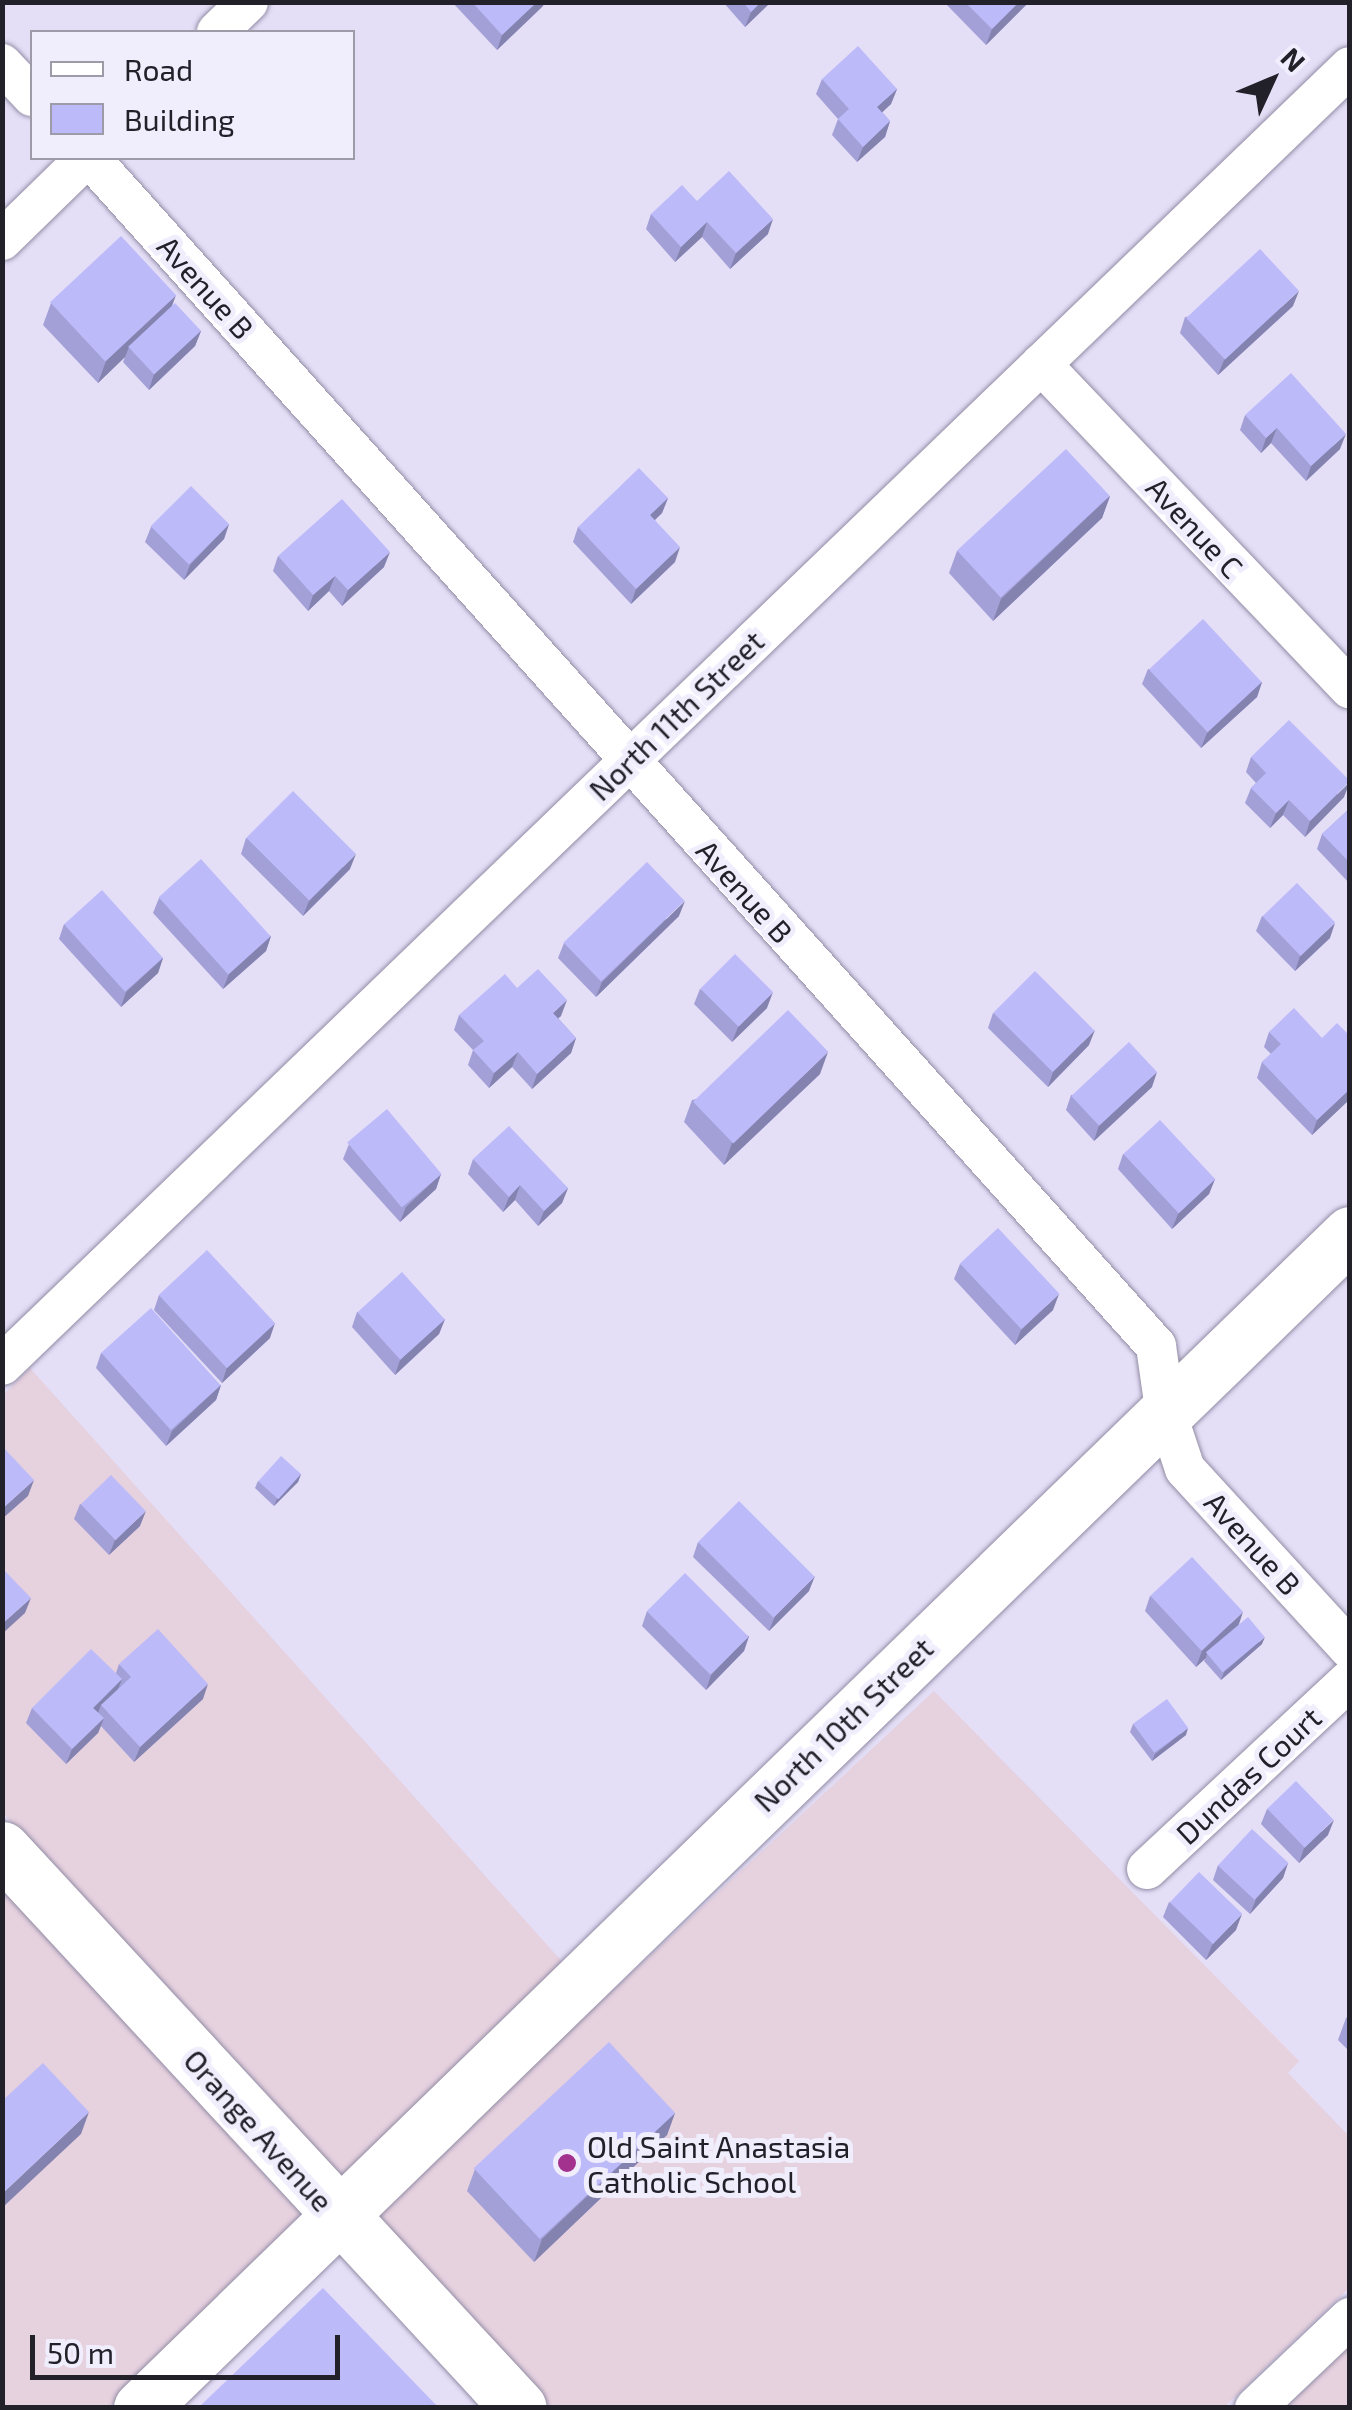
<!DOCTYPE html>
<style>
body{margin:0}
#map{position:relative;width:1352px;height:2410px;overflow:hidden;background:#e4def7;font-family:"Exo 2",sans-serif}
div>[style]{position:absolute}
[style*='--x']{left:calc(var(--x)*1px);top:calc(var(--y)*1px);width:calc(var(--w)*1px);rotate:calc(var(--a)*1deg)}
.commercial>*{inset:0;background:#e6d1df}
.roads{filter:drop-shadow(0 0 2px #928ca4) drop-shadow(0 0 2px #928ca4)}
.street>*{height:40px;margin:-20px;padding:0 20px;transform-origin:20px;border-radius:20px;background:#fff}
.secondary>*{height:55px;margin:-27.5px;padding:0 27.5px;transform-origin:27.5px;border-radius:27.5px;background:#fff}
.wall>*{inset:0;background:#a3a0d7}
.shaded-wall>*{inset:0;background:#8482af}
.building>*{inset:0;background:#bdbafa;transform-origin:0 0}
.dots>*{width:28px;height:28px;translate:-50% -50%;box-sizing:border-box;border:5px solid #f0edfc;border-radius:50%}
span{translate:-50% -50%;white-space:nowrap;text-align:center;line-height:1.15;-webkit-text-stroke:10px #f0edfc;paint-order:stroke}
.street-label{font-size:30px;color:#222029}
.poi-label{font-size:30px;color:#222029}
.left{translate:0 -50%;text-align:left}
.frame{position:absolute;inset:0;border:5px solid #222029;pointer-events:none}
.legend{position:absolute;left:30px;top:30px;width:325px;height:130px;box-sizing:border-box;background:#f0edfc;border:2px solid #9e9ba8;margin:0;padding:12px 18px;list-style:none;font-size:30px;color:#222029}
.legend li{display:flex;align-items:center;gap:20px;height:50px}
.legend b{width:50px;border:2px solid #9e9ba8}
.north{position:absolute;left:1222px;top:30px;width:100px;height:100px;-webkit-text-stroke:8px #f0edfc;paint-order:stroke;rotate:46deg;font-size:28px;font-weight:700;line-height:40px;text-align:center;color:#222029}
.north::after{content:'';display:block;margin:auto;width:35px;height:45px;background:#222029;clip-path:polygon(50% 0,100% 100%,50% 72%,0 100%)}
.scale{position:absolute;left:30px;top:2335px;width:310px;height:45px;box-sizing:border-box;border:5px solid #222029;border-top:0;padding-left:12px;font-size:30px;line-height:35px;white-space:nowrap;color:#222029;-webkit-text-stroke:8px #f0edfc;paint-order:stroke}
</style>
<div id="map">
<div class="commercial">
<i style="clip-path:polygon(30px 1368px,566px 1966px,341px 2185px,3px 1813px,3px 1395px)"></i>
<i style="clip-path:polygon(934px 1691px,1299px 2061px,1288px 2073px,1349px 2136px,1349px 2288px,1224px 2407px,551px 2407px,371px 2216px)"></i>
<i style="clip-path:polygon(2px 1885px,307px 2218px,110px 2407px,3px 2407px)"></i>
<i style="clip-path:polygon(1349px 2347px,1349px 2407px,1286px 2407px)"></i>
</div>
<div class="roads">
<div class="street">
<i style="--x:217;--y:32;--w:43;--a:-44.1"></i>
<i style="--x:2;--y:64;--w:44;--a:46.8"></i>
<i style="--x:90;--y:158;--w:1596;--a:48.1"></i>
<i style="--x:1156;--y:1346;--w:64;--a:81.9"></i>
<i style="--x:1165;--y:1409;--w:63;--a:71.6"></i>
<i style="--x:1185;--y:1469;--w:244;--a:47.5"></i>
<i style="--x:2;--y:240;--w:117;--a:-44.3"></i>
<i style="--x:1041;--y:364;--w:448;--a:46.4"></i>
<i style="--x:2;--y:1365;--w:1871;--a:-43.92"></i>
<i style="--x:1147;--y:1869;--w:277;--a:-43"></i>
<i style="--x:1255;--y:2408;--w:131;--a:-43.5"></i>
</div>
<div class="secondary">
<i style="--x:2;--y:1849;--w:761;--a:47.24"></i>
<i style="--x:141;--y:2408;--w:1685;--a:-44.16"></i>
</div>
</div>
<div class="wall">
<i style="clip-path:polygon(452px 2px,544px 2px,543px 6px,497px 50px)"></i>
<i style="clip-path:polygon(723px 2px,771px 2px,745px 27px)"></i>
<i style="clip-path:polygon(944px 2px,1029px 2px,986px 45px)"></i>
<i style="clip-path:polygon(822px 79px,897px 89px,891px 104px,882px 112px,890px 121px,885px 137px,857px 162px,832px 135px,838px 119px,816px 94px)"></i>
<i style="clip-path:polygon(697px 201px,768px 234px,730px 269px,702px 237px,675px 262px,646px 229px,651px 214px)"></i>
<i style="clip-path:polygon(51px 303px,172px 307px,201px 331px,195px 346px,149px 390px,123px 362px,125px 357px,98px 383px,43px 325px)"></i>
<i style="clip-path:polygon(1293px 306px,1218px 375px,1180px 333px,1185px 317px)"></i>
<i style="clip-path:polygon(1245px 415px,1340px 449px,1306px 481px,1271px 443px,1261px 453px,1240px 430px)"></i>
<i style="clip-path:polygon(1110px 496px,1102px 518px,993px 621px,949px 573px,957px 551px)"></i>
<i style="clip-path:polygon(668px 498px,662px 513px,655px 520px,675px 562px,631px 604px,573px 542px,578px 527px)"></i>
<i style="clip-path:polygon(229px 524px,224px 539px,184px 580px,145px 542px,151px 527px)"></i>
<i style="clip-path:polygon(278px 556px,384px 567px,342px 606px,329px 591px,308px 611px,273px 571px)"></i>
<i style="clip-path:polygon(1148px 669px,1262px 682px,1257px 697px,1201px 748px,1142px 684px)"></i>
<i style="clip-path:polygon(1251px 757px,1344px 797px,1305px 837px,1283px 815px,1270px 828px,1245px 803px,1251px 788px,1256px 783px,1246px 772px)"></i>
<i style="clip-path:polygon(1350px 808px,1350px 884px,1317px 849px,1322px 834px)"></i>
<i style="clip-path:polygon(246px 838px,350px 869px,303px 916px,241px 854px)"></i>
<i style="clip-path:polygon(159px 898px,271px 936px,266px 951px,223px 989px,153px 913px)"></i>
<i style="clip-path:polygon(679px 916px,596px 997px,558px 958px,564px 943px)"></i>
<i style="clip-path:polygon(1262px 916px,1330px 938px,1295px 971px,1256px 931px)"></i>
<i style="clip-path:polygon(64px 924px,163px 958px,158px 973px,121px 1007px,59px 939px)"></i>
<i style="clip-path:polygon(517px 988px,561px 1016px,558px 1018px,576px 1038px,571px 1053px,532px 1089px,512px 1067px,489px 1088px,468px 1065px,473px 1050px,454px 1030px,459px 1015px)"></i>
<i style="clip-path:polygon(700px 989px,767px 1008px,732px 1042px,694px 1004px)"></i>
<i style="clip-path:polygon(993px 1013px,1089px 1045px,1048px 1087px,988px 1028px)"></i>
<i style="clip-path:polygon(1269px 1032px,1322px 1038px,1350px 1036px,1350px 1099px,1312px 1135px,1257px 1078px,1262px 1062px,1271px 1054px,1264px 1047px)"></i>
<i style="clip-path:polygon(820px 1074px,724px 1165px,684px 1122px,692px 1100px)"></i>
<i style="clip-path:polygon(1152px 1087px,1094px 1141px,1066px 1110px,1071px 1095px)"></i>
<i style="clip-path:polygon(349px 1144px,441px 1174px,436px 1189px,400px 1222px,343px 1159px)"></i>
<i style="clip-path:polygon(1123px 1154px,1215px 1179px,1209px 1194px,1172px 1229px,1118px 1169px)"></i>
<i style="clip-path:polygon(473px 1159px,568px 1188px,562px 1203px,538px 1226px,515px 1200px,503px 1212px,468px 1174px)"></i>
<i style="clip-path:polygon(960px 1264px,1053px 1310px,1015px 1345px,954px 1279px)"></i>
<i style="clip-path:polygon(159px 1295px,270px 1338px,222px 1383px,154px 1310px)"></i>
<i style="clip-path:polygon(357px 1312px,445px 1319px,439px 1334px,395px 1375px,352px 1327px)"></i>
<i style="clip-path:polygon(101px 1353px,221px 1385px,216px 1400px,166px 1446px,96px 1368px)"></i>
<i style="clip-path:polygon(301px 1474px,298px 1482px,274px 1506px,255px 1488px,258px 1481px)"></i>
<i style="clip-path:polygon(80px 1504px,140px 1526px,109px 1555px,74px 1519px)"></i>
<i style="clip-path:polygon(698px 1542px,809px 1591px,769px 1631px,693px 1557px)"></i>
<i style="clip-path:polygon(1150px 1596px,1238px 1626px,1262px 1644px,1221px 1680px,1204px 1661px,1206px 1658px,1196px 1667px,1145px 1611px)"></i>
<i style="clip-path:polygon(647px 1611px,749px 1636px,744px 1651px,706px 1690px,642px 1626px)"></i>
<i style="clip-path:polygon(119px 1664px,203px 1699px,134px 1762px,101px 1726px,98px 1733px,66px 1764px,26px 1723px,32px 1708px,116px 1673px)"></i>
<i style="clip-path:polygon(1133px 1724px,1186px 1735px,1152px 1761px,1130px 1732px)"></i>
<i style="clip-path:polygon(1267px 1809px,1328px 1835px,1299px 1863px,1261px 1824px)"></i>
<i style="clip-path:polygon(1288px 1863px,1283px 1878px,1250px 1914px,1213px 1880px,1218px 1865px)"></i>
<i style="clip-path:polygon(1169px 1902px,1236px 1930px,1206px 1960px,1163px 1917px)"></i>
<i style="clip-path:polygon(1350px 2015px,1350px 2052px,1338px 2040px,1346px 2018px)"></i>
<i style="clip-path:polygon(675px 2113px,667px 2135px,534px 2262px,467px 2191px,475px 2169px)"></i>
</div>
<div class="shaded-wall">
<i style="clip-path:polygon(537px 2px,544px 2px,543px 6px,497px 50px,502px 35px)"></i>
<i style="clip-path:polygon(761px 2px,771px 2px,745px 27px,751px 12px)"></i>
<i style="clip-path:polygon(1019px 2px,1029px 2px,986px 45px,992px 29px)"></i>
<i style="clip-path:polygon(897px 89px,891px 104px,872px 122px,877px 107px)"></i>
<i style="clip-path:polygon(890px 121px,885px 137px,857px 162px,863px 147px)"></i>
<i style="clip-path:polygon(773px 219px,768px 234px,730px 269px,736px 253px)"></i>
<i style="clip-path:polygon(707px 222px,702px 237px,675px 262px,681px 247px)"></i>
<i style="clip-path:polygon(1299px 291px,1293px 306px,1218px 375px,1224px 360px)"></i>
<i style="clip-path:polygon(176px 295px,168px 317px,129px 347px,125px 357px,98px 383px,106px 361px)"></i>
<i style="clip-path:polygon(201px 331px,195px 346px,149px 390px,154px 374px)"></i>
<i style="clip-path:polygon(1277px 428px,1271px 443px,1261px 453px,1266px 438px)"></i>
<i style="clip-path:polygon(1346px 434px,1340px 449px,1306px 481px,1311px 466px)"></i>
<i style="clip-path:polygon(1110px 496px,1102px 518px,993px 621px,1001px 599px)"></i>
<i style="clip-path:polygon(668px 498px,662px 513px,644px 530px,650px 515px)"></i>
<i style="clip-path:polygon(229px 524px,224px 539px,184px 580px,190px 565px)"></i>
<i style="clip-path:polygon(680px 547px,675px 562px,631px 604px,636px 589px)"></i>
<i style="clip-path:polygon(390px 552px,384px 567px,342px 606px,348px 590px)"></i>
<i style="clip-path:polygon(335px 576px,329px 591px,308px 611px,313px 595px)"></i>
<i style="clip-path:polygon(1262px 682px,1257px 697px,1201px 748px,1207px 733px)"></i>
<i style="clip-path:polygon(1350px 782px,1344px 797px,1305px 837px,1310px 821px)"></i>
<i style="clip-path:polygon(1289px 800px,1283px 815px,1270px 828px,1276px 813px)"></i>
<i style="clip-path:polygon(356px 854px,350px 869px,303px 916px,309px 901px)"></i>
<i style="clip-path:polygon(685px 901px,679px 916px,596px 997px,602px 982px)"></i>
<i style="clip-path:polygon(1335px 923px,1330px 938px,1295px 971px,1300px 956px)"></i>
<i style="clip-path:polygon(271px 936px,266px 951px,223px 989px,229px 974px)"></i>
<i style="clip-path:polygon(163px 958px,158px 973px,121px 1007px,126px 992px)"></i>
<i style="clip-path:polygon(773px 992px,767px 1008px,732px 1042px,738px 1027px)"></i>
<i style="clip-path:polygon(567px 1000px,561px 1016px,547px 1028px,553px 1013px)"></i>
<i style="clip-path:polygon(1095px 1030px,1089px 1045px,1048px 1087px,1053px 1072px)"></i>
<i style="clip-path:polygon(576px 1038px,571px 1053px,532px 1089px,537px 1074px)"></i>
<i style="clip-path:polygon(518px 1052px,512px 1067px,489px 1088px,494px 1073px)"></i>
<i style="clip-path:polygon(828px 1052px,820px 1074px,724px 1165px,732px 1143px)"></i>
<i style="clip-path:polygon(1157px 1072px,1152px 1087px,1094px 1141px,1099px 1125px)"></i>
<i style="clip-path:polygon(1350px 1089px,1350px 1099px,1312px 1135px,1317px 1120px)"></i>
<i style="clip-path:polygon(441px 1174px,436px 1189px,400px 1222px,406px 1207px)"></i>
<i style="clip-path:polygon(1215px 1179px,1209px 1194px,1172px 1229px,1178px 1214px)"></i>
<i style="clip-path:polygon(520px 1185px,515px 1200px,503px 1212px,509px 1197px)"></i>
<i style="clip-path:polygon(568px 1188px,562px 1203px,538px 1226px,544px 1211px)"></i>
<i style="clip-path:polygon(1059px 1294px,1053px 1310px,1015px 1345px,1021px 1330px)"></i>
<i style="clip-path:polygon(445px 1319px,439px 1334px,395px 1375px,400px 1360px)"></i>
<i style="clip-path:polygon(275px 1323px,270px 1338px,222px 1383px,227px 1367px)"></i>
<i style="clip-path:polygon(221px 1385px,216px 1400px,166px 1446px,172px 1431px)"></i>
<i style="clip-path:polygon(301px 1474px,298px 1482px,274px 1506px,277px 1499px)"></i>
<i style="clip-path:polygon(34px 1480px,28px 1496px,2px 1519px,2px 1509px)"></i>
<i style="clip-path:polygon(146px 1511px,140px 1526px,109px 1555px,115px 1540px)"></i>
<i style="clip-path:polygon(815px 1576px,809px 1591px,769px 1631px,775px 1616px)"></i>
<i style="clip-path:polygon(31px 1598px,25px 1613px,2px 1634px,2px 1624px)"></i>
<i style="clip-path:polygon(1243px 1612px,1238px 1627px,1207px 1653px,1206px 1658px,1196px 1667px,1202px 1651px)"></i>
<i style="clip-path:polygon(749px 1636px,744px 1651px,706px 1690px,711px 1675px)"></i>
<i style="clip-path:polygon(1265px 1637px,1262px 1644px,1221px 1680px,1224px 1672px)"></i>
<i style="clip-path:polygon(122px 1679px,116px 1695px,101px 1705px,98px 1713px,93px 1708px)"></i>
<i style="clip-path:polygon(208px 1684px,203px 1699px,134px 1762px,140px 1747px)"></i>
<i style="clip-path:polygon(104px 1718px,98px 1733px,66px 1764px,72px 1749px)"></i>
<i style="clip-path:polygon(1188px 1728px,1186px 1735px,1152px 1761px,1155px 1754px)"></i>
<i style="clip-path:polygon(1334px 1820px,1328px 1835px,1299px 1863px,1304px 1848px)"></i>
<i style="clip-path:polygon(1288px 1863px,1283px 1878px,1250px 1914px,1256px 1899px)"></i>
<i style="clip-path:polygon(1242px 1914px,1236px 1930px,1206px 1960px,1212px 1945px)"></i>
<i style="clip-path:polygon(89px 2112px,81px 2134px,2px 2208px,2px 2194px)"></i>
<i style="clip-path:polygon(675px 2113px,667px 2135px,534px 2262px,542px 2239px)"></i>
</div>
<div class="building">
<i style="clip-path:polygon(472px 2px,537px 2px,502px 35px)"></i>
<i style="clip-path:polygon(743px 2px,761px 2px,751px 12px)"></i>
<i style="clip-path:polygon(965px 2px,1019px 2px,992px 29px)"></i>
<i style="clip-path:polygon(858px 46px,897px 89px,877px 107px,890px 121px,863px 147px,838px 119px,849px 109px,822px 79px)"></i>
<i style="clip-path:polygon(729px 171px,773px 219px,736px 253px,707px 222px,681px 247px,651px 214px,682px 185px,697px 201px)"></i>
<i style="left:121px;top:236px;width:81px;height:97px;rotate:47deg"></i>
<i style="left:1260px;top:249px;width:57px;height:101px;rotate:47deg"></i>
<i style="left:175px;top:303px;width:38px;height:64px;rotate:47deg"></i>
<i style="clip-path:polygon(1291px 373px,1346px 434px,1311px 466px,1277px 428px,1266px 438px,1245px 415px)"></i>
<i style="left:1066px;top:449px;width:64px;height:149px;rotate:47deg"></i>
<i style="clip-path:polygon(639px 468px,668px 498px,650px 515px,680px 547px,636px 589px,578px 527px)"></i>
<i style="left:191px;top:486px;width:54px;height:57px;rotate:45deg"></i>
<i style="clip-path:polygon(342px 499px,390px 552px,348px 590px,335px 576px,313px 595px,278px 556px)"></i>
<i style="left:1203px;top:619px;width:86px;height:74px;rotate:47deg"></i>
<i style="clip-path:polygon(1289px 720px,1350px 781px,1310px 821px,1289px 800px,1276px 813px,1251px 788px,1266px 773px,1251px 757px)"></i>
<i style="left:293px;top:791px;width:89px;height:66px;rotate:45deg"></i>
<i style="clip-path:polygon(1350px 808px,1350px 863px,1322px 834px)"></i>
<i style="left:201px;top:859px;width:104px;height:57px;rotate:48deg"></i>
<i style="left:647px;top:862px;width:54px;height:116px;rotate:46deg"></i>
<i style="left:1297px;top:883px;width:55px;height:48px;rotate:46deg"></i>
<i style="left:102px;top:890px;width:91px;height:51px;rotate:48deg"></i>
<i style="left:735px;top:954px;width:54px;height:49px;rotate:45deg"></i>
<i style="clip-path:polygon(538px 969px,567px 1000px,553px 1013px,576px 1038px,537px 1074px,518px 1052px,494px 1073px,473px 1050px,484px 1041px,459px 1015px,505px 974px,517px 988px)"></i>
<i style="left:1035px;top:971px;width:84px;height:59px;rotate:45deg"></i>
<i style="clip-path:polygon(1294px 1008px,1322px 1038px,1337px 1023px,1350px 1036px,1350px 1089px,1317px 1120px,1262px 1062px,1281px 1044px,1269px 1032px)"></i>
<i style="left:788px;top:1010px;width:58px;height:132px;rotate:46deg"></i>
<i style="left:1129px;top:1042px;width:41px;height:79px;rotate:47deg"></i>
<i style="left:387px;top:1109px;width:85px;height:52px;rotate:50deg"></i>
<i style="left:1160px;top:1120px;width:81px;height:50px;rotate:47deg"></i>
<i style="clip-path:polygon(509px 1126px,568px 1188px,544px 1211px,520px 1185px,509px 1197px,473px 1159px)"></i>
<i style="left:998px;top:1228px;width:90px;height:52px;rotate:47deg"></i>
<i style="left:207px;top:1250px;width:100px;height:66px;rotate:47deg"></i>
<i style="left:402px;top:1272px;width:64px;height:60px;rotate:48deg"></i>
<i style="left:151px;top:1308px;width:104px;height:67px;rotate:48deg"></i>
<i style="clip-path:polygon(2px 1446px,34px 1480px,2px 1509px)"></i>
<i style="left:281px;top:1456px;width:27px;height:34px;rotate:42deg"></i>
<i style="left:111px;top:1475px;width:50px;height:42px;rotate:46deg"></i>
<i style="left:739px;top:1501px;width:107px;height:58px;rotate:45deg"></i>
<i style="left:1192px;top:1557px;width:75px;height:57px;rotate:47deg"></i>
<i style="clip-path:polygon(2px 1568px,31px 1598px,2px 1624px)"></i>
<i style="left:685px;top:1573px;width:90px;height:54px;rotate:45deg"></i>
<i style="left:1248px;top:1617px;width:26px;height:55px;rotate:50deg"></i>
<i style="clip-path:polygon(158px 1629px,208px 1684px,140px 1747px,101px 1705px,131px 1677px,119px 1664px)"></i>
<i style="clip-path:polygon(91px 1649px,122px 1679px,93px 1708px,104px 1718px,72px 1749px,32px 1708px)"></i>
<i style="left:1167px;top:1699px;width:36px;height:42px;rotate:54deg"></i>
<i style="left:1296px;top:1781px;width:54px;height:40px;rotate:46deg"></i>
<i style="left:1252px;top:1829px;width:50px;height:50px;rotate:43deg"></i>
<i style="left:1199px;top:1872px;width:60px;height:42px;rotate:44deg"></i>
<i style="left:609px;top:2042px;width:97px;height:185px;rotate:47deg"></i>
<i style="clip-path:polygon(43px 2063px,89px 2112px,2px 2194px,2px 2101px)"></i>
<i style="clip-path:polygon(323px 2288px,439px 2408px,198px 2408px)"></i>
</div>
<div class="dots">
<i style="left:567px;top:2163px;background:#a3328e"></i>
</div>
<div class="street-label">
<span style="left:206px;top:287px;rotate:48deg">Avenue B</span>
<span style="left:1195px;top:527px;rotate:47deg">Avenue C</span>
<span style="left:676px;top:715px;rotate:-44deg">North 11th Street</span>
<span style="left:745px;top:891px;rotate:48deg">Avenue B</span>
<span style="left:1253px;top:1543px;rotate:48deg">Avenue B</span>
<span style="left:843px;top:1724px;rotate:-44deg">North 10th Street</span>
<span style="left:1248px;top:1775px;rotate:-43deg">Dundas Court</span>
<span style="left:259px;top:2130px;rotate:48deg">Orange Avenue</span>
</div>
<div class="poi-label">
<span class="left" style="left:587px;top:2163px">Old Saint Anastasia<br>Catholic School</span>
</div>
<div class="frame"></div>
<ul class="legend">
<li><b style="height:12px;background:#fff"></b>Road</li>
<li><b style="height:28px;background:#bdbafa"></b>Building</li>
</ul>
<div class="north">N</div>
<div class="scale">50 m</div>
</div>
